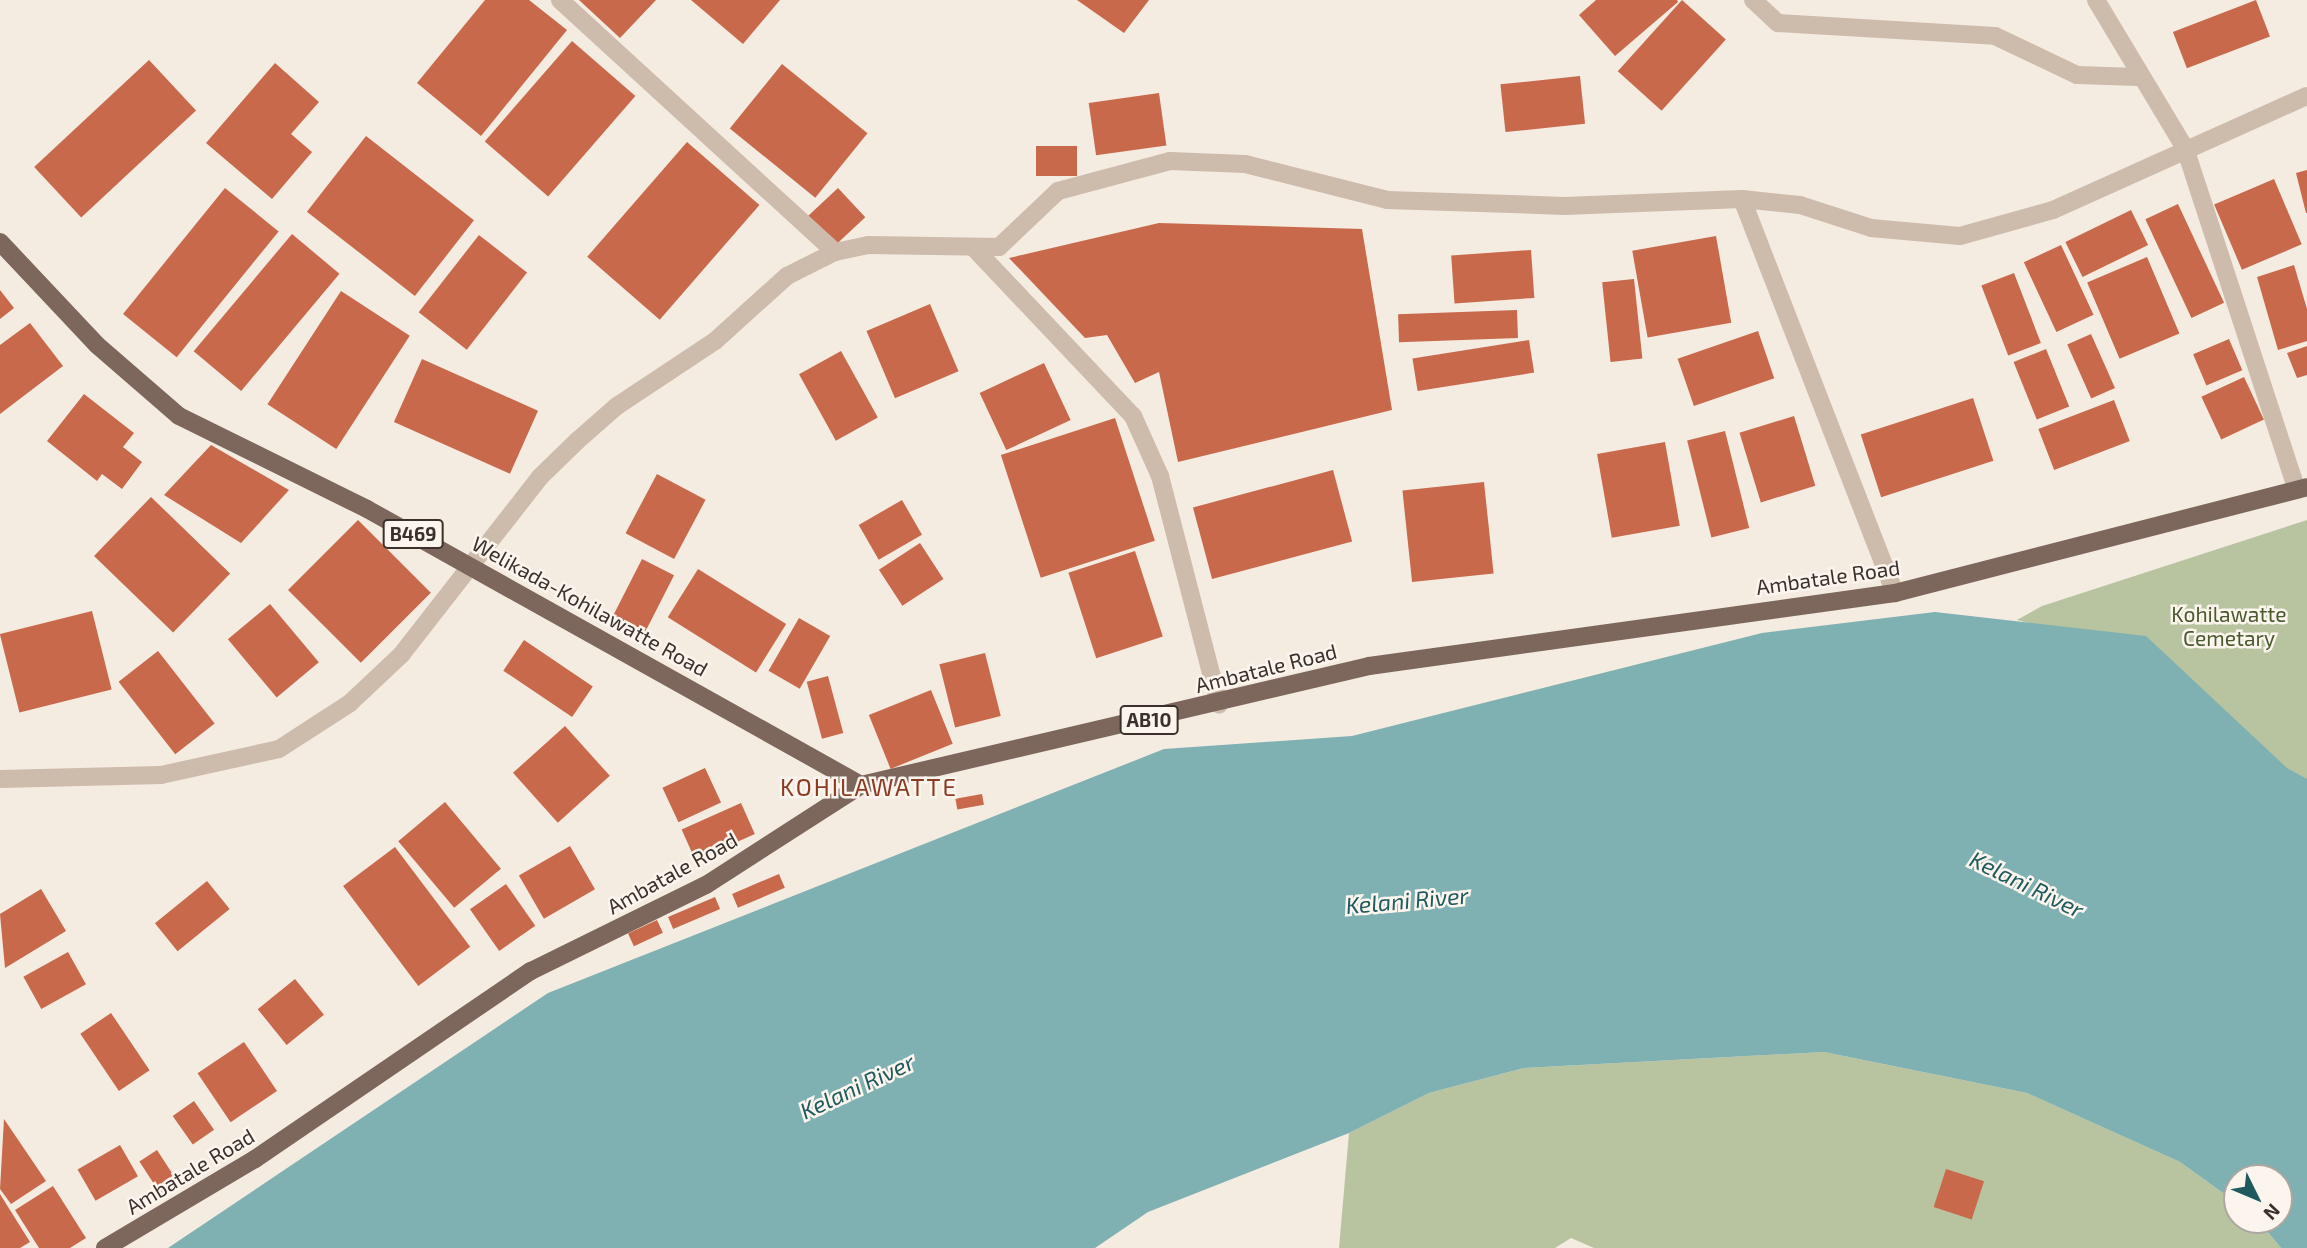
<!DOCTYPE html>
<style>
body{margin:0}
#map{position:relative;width:2307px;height:1248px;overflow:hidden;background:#f4ebe1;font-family:"Exo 2",sans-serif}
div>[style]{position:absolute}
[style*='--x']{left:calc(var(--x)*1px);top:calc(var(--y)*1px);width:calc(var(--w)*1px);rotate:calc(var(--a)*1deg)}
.green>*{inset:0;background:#b8c4a0}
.water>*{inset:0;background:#7fb0b2}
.building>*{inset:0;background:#c8694b;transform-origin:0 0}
.minor>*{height:18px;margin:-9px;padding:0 9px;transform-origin:9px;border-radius:9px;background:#cdbbac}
.major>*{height:18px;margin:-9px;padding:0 9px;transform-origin:9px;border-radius:9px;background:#7d675c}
span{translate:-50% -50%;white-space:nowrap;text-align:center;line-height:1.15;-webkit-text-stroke:5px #fbf5ee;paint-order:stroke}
.shield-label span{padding:2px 5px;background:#fbf5ee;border:2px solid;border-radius:5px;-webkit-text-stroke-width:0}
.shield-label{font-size:19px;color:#3b302b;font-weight:700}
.street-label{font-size:21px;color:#3b302b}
.park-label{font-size:21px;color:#4a5a2e}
.water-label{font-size:23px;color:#1f5a5e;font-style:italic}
.quarter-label{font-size:24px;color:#8c3b22;letter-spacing:2px}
.north{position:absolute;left:2223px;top:1164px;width:70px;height:70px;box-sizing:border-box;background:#fbf5ee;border:2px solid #aea6a0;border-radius:50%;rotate:133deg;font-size:19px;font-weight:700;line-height:28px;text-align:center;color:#3b302b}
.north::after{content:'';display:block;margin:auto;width:24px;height:32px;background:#1f5a5e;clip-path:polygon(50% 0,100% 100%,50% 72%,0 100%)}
</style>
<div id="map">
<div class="green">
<i style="clip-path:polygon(2307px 520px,2307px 789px,2144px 652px,2017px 620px,2042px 606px)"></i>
<i style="clip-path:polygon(1824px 1052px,2027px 1093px,2180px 1162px,2237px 1203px,2237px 1220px,2258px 1220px,2281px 1248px,1594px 1248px,1571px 1238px,1555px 1248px,1339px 1248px,1349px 1133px,1429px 1093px,1524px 1068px)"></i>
</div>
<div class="water">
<i style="clip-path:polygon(1935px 612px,2146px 636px,2287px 768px,2307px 779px,2307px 1248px,2281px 1248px,2258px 1220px,2279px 1220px,2279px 1178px,2237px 1178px,2237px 1203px,2180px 1162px,2027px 1093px,1824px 1052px,1524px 1068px,1429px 1093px,1349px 1133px,1148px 1212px,1095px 1248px,168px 1248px,548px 993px,1164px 749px,1352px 736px,1762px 633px)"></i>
</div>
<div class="building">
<i style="clip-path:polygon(485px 0,529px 0,567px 30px,481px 136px,417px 83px)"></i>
<i style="clip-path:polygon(579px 0,656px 0,620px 38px)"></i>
<i style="clip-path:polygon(691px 0,780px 0,743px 44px)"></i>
<i style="clip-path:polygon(1077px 0,1149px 0,1124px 33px)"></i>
<i style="clip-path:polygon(1596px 0,1677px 0,1678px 2px,1615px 56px,1579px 15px)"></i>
<i style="left:1682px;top:0;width:59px;height:96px;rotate:42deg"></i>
<i style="left:2256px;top:0;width:39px;height:89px;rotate:69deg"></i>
<i style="left:572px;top:41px;width:84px;height:133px;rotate:41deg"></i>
<i style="left:149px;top:60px;width:69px;height:157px;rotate:47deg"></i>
<i style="clip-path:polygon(275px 63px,319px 102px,291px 134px,312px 152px,272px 199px,206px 143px)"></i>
<i style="left:782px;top:64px;width:110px;height:83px;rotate:39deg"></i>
<i style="left:1580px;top:76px;width:48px;height:80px;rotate:84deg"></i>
<i style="left:1159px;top:93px;width:53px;height:71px;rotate:82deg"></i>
<i style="left:366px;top:136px;width:137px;height:96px;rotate:38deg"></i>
<i style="left:687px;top:142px;width:96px;height:152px;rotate:41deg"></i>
<i style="left:1036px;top:146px;width:41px;height:30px"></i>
<i style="clip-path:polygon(2307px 170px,2307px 213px,2306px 213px,2296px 173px)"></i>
<i style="left:2274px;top:179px;width:71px;height:65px;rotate:67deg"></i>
<i style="left:225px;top:188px;width:69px;height:162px;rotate:39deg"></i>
<i style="left:838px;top:188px;width:40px;height:45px;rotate:47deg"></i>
<i style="left:2178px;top:204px;width:109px;height:36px;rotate:65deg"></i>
<i style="left:2131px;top:210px;width:39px;height:73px;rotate:64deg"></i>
<i style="clip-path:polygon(1159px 223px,1362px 229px,1392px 410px,1178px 462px,1159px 372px,1135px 383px,1107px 335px,1085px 338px,1009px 258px)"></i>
<i style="left:292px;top:234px;width:62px;height:153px;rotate:40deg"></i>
<i style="left:479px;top:235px;width:61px;height:98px;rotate:38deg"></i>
<i style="left:1716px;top:236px;width:88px;height:85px;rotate:80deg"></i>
<i style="left:2061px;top:245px;width:77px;height:41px;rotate:65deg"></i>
<i style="left:1531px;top:250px;width:48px;height:80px;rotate:86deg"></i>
<i style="left:2147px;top:257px;width:83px;height:65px;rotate:67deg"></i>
<i style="clip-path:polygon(2294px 265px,2307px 309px,2307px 341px,2278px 350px,2257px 277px)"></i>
<i style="left:2014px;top:273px;width:75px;height:35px;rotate:69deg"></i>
<i style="left:1634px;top:279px;width:80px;height:32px;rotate:84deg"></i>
<i style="clip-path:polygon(0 290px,14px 308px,0 319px)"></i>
<i style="left:341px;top:291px;width:82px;height:135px;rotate:33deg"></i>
<i style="left:930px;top:304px;width:73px;height:69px;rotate:67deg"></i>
<i style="left:1517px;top:310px;width:28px;height:119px;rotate:88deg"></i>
<i style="clip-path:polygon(30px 323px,63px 366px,0 414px,0 345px)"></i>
<i style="left:1758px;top:331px;width:50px;height:85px;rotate:71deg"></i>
<i style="left:2091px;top:334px;width:59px;height:26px;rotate:66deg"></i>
<i style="left:2229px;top:339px;width:34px;height:39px;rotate:67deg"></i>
<i style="left:1529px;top:340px;width:33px;height:118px;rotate:81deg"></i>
<i style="clip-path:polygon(2307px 346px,2307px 375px,2297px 378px,2287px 353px)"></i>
<i style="left:2046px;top:349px;width:62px;height:35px;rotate:68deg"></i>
<i style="left:841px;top:351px;width:76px;height:48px;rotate:61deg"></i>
<i style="left:422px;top:359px;width:127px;height:69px;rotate:24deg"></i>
<i style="left:1044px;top:363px;width:63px;height:71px;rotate:65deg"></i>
<i style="left:2244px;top:377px;width:47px;height:47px;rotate:65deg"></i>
<i style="clip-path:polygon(84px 394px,134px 433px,123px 447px,142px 462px,122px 489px,102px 474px,97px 481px,47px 441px)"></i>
<i style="left:1973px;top:398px;width:66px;height:118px;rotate:72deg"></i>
<i style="left:2114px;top:400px;width:44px;height:81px;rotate:69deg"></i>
<i style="left:1794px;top:416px;width:73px;height:57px;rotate:73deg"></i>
<i style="left:1115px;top:418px;width:129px;height:120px;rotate:72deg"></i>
<i style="left:1725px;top:431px;width:100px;height:39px;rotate:76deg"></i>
<i style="left:1665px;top:442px;width:85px;height:69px;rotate:80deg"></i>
<i style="clip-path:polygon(211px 445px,289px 490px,241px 543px,164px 495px)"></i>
<i style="left:1333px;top:470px;width:74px;height:145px;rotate:75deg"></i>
<i style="left:657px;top:474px;width:55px;height:67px;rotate:28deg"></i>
<i style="left:1484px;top:482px;width:92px;height:82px;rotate:84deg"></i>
<i style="left:151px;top:497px;width:110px;height:82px;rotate:44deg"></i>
<i style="left:902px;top:500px;width:40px;height:50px;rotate:60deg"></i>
<i style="left:358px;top:520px;width:103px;height:99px;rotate:45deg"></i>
<i style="left:920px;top:543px;width:43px;height:49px;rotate:57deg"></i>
<i style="left:1135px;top:551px;width:90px;height:70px;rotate:72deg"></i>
<i style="left:642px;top:559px;width:36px;height:64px;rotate:27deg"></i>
<i style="left:698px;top:569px;width:104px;height:57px;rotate:32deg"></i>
<i style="left:270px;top:604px;width:76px;height:55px;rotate:50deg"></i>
<i style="left:92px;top:611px;width:81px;height:95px;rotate:76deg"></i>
<i style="left:799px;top:618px;width:36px;height:61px;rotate:30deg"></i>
<i style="left:524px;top:640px;width:83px;height:37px;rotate:34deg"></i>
<i style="left:158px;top:651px;width:92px;height:50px;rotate:52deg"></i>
<i style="left:985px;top:653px;width:65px;height:47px;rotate:76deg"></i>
<i style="left:828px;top:676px;width:59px;height:22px;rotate:75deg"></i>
<i style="left:931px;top:690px;width:58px;height:67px;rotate:68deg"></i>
<i style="left:565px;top:726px;width:67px;height:70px;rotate:48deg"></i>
<i style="left:705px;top:768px;width:38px;height:47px;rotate:65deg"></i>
<i style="left:982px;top:794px;width:11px;height:27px;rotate:80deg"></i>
<i style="left:445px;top:802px;width:87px;height:61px;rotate:50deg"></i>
<i style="left:741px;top:803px;width:34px;height:65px;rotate:66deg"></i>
<i style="left:570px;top:846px;width:50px;height:59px;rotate:60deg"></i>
<i style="left:395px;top:847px;width:125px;height:65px;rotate:53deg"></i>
<i style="left:779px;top:874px;width:15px;height:51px;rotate:67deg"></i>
<i style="left:207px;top:881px;width:36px;height:67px;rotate:51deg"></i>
<i style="left:506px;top:884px;width:51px;height:44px;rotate:55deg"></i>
<i style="clip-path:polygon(41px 889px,66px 931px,5px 968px,0 914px)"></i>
<i style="left:715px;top:897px;width:13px;height:51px;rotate:67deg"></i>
<i style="left:657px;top:920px;width:14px;height:32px;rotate:65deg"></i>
<i style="left:68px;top:952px;width:37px;height:51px;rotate:61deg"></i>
<i style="left:295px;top:979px;width:46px;height:48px;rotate:51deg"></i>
<i style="left:111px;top:1013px;width:69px;height:37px;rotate:56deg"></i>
<i style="left:244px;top:1042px;width:59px;height:56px;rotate:56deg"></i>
<i style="left:194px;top:1101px;width:35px;height:26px;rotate:55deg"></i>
<i style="clip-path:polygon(4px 1119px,46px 1181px,11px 1204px,0 1189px)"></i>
<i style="left:120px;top:1145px;width:36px;height:49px;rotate:60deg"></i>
<i style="left:157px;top:1150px;width:40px;height:21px;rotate:57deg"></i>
<i style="left:1946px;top:1169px;width:40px;height:40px;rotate:18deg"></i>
<i style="clip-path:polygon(53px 1186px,86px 1238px,70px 1248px,39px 1248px,15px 1210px)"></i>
<i style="clip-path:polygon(0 1194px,30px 1242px,20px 1248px,0 1248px)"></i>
</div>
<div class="minor">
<i style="--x:560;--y:0;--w:373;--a:42.5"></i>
<i style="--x:1753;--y:0;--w:34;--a:43"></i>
<i style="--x:1778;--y:23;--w:217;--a:3.4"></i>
<i style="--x:1995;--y:36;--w:91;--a:25.4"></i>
<i style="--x:2077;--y:75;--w:61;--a:1.9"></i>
<i style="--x:2096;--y:0;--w:173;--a:59"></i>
<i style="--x:2185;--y:148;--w:360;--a:71.9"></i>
<i style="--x:1742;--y:199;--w:423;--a:68.8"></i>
<i style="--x:974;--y:248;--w:231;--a:46.6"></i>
<i style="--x:1133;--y:416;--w:66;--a:65.8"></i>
<i style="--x:1160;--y:476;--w:236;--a:75.5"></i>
<i style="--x:0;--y:779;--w:161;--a:-1.4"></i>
<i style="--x:161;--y:775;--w:121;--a:-12.4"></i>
<i style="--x:279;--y:749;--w:85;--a:-32.9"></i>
<i style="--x:350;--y:703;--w:70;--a:-43.3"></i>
<i style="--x:401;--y:655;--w:226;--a:-52"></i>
<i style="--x:540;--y:477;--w:52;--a:-44.2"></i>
<i style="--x:577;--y:441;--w:53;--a:-41.2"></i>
<i style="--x:617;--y:406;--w:118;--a:-33.6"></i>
<i style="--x:715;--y:341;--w:97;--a:-42.1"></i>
<i style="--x:787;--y:276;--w:54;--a:-26.6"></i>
<i style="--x:835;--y:252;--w:34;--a:-12"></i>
<i style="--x:868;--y:245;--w:131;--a:0.9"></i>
<i style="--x:999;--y:247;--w:81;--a:-43.5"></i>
<i style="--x:1058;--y:191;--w:116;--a:-15"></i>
<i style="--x:1170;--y:161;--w:75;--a:2.3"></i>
<i style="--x:1245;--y:164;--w:146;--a:14.2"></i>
<i style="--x:1387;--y:200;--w:178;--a:1.9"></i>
<i style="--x:1565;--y:206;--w:177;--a:-2.3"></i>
<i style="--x:1742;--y:199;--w:58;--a:5.9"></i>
<i style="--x:1800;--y:205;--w:75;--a:17.9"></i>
<i style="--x:1871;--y:228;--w:89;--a:5.1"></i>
<i style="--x:1960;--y:236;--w:97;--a:-15.6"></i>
<i style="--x:2053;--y:210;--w:278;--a:-24.2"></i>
</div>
<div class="major">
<i style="--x:0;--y:242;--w:141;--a:46.7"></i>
<i style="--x:97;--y:345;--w:108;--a:40.9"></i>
<i style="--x:179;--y:416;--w:210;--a:26.3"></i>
<i style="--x:367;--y:509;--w:566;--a:29.19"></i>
<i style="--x:105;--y:1248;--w:174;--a:-30.7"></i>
<i style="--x:255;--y:1159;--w:334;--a:-34.3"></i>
<i style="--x:531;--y:971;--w:195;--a:-26.2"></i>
<i style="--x:706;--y:885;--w:184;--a:-32.8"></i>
<i style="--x:861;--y:785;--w:522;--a:-13.18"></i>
<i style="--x:1369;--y:666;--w:531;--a:-7.9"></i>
<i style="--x:1895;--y:593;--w:425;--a:-14.4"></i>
</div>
<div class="shield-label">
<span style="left:413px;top:534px">B469</span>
<span style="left:1149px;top:720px">AB10</span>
</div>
<div class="street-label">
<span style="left:1828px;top:577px;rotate:-8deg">Ambatale Road</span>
<span style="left:590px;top:606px;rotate:29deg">Welikada-Kohilawatte Road</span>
<span style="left:1266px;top:668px;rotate:-14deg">Ambatale Road</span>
<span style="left:672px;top:873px;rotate:-29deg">Ambatale Road</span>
<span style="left:190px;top:1171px;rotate:-31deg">Ambatale Road</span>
</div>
<div class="park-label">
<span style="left:2229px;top:626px">Kohilawatte<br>Cemetary</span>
</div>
<div class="water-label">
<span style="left:2027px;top:884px;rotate:26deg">Kelani River</span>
<span style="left:1407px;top:900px;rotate:-5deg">Kelani River</span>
<span style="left:857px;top:1086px;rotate:-25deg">Kelani River</span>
</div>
<div class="quarter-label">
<span style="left:869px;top:787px">KOHILAWATTE</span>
</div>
<div class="north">N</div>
</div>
